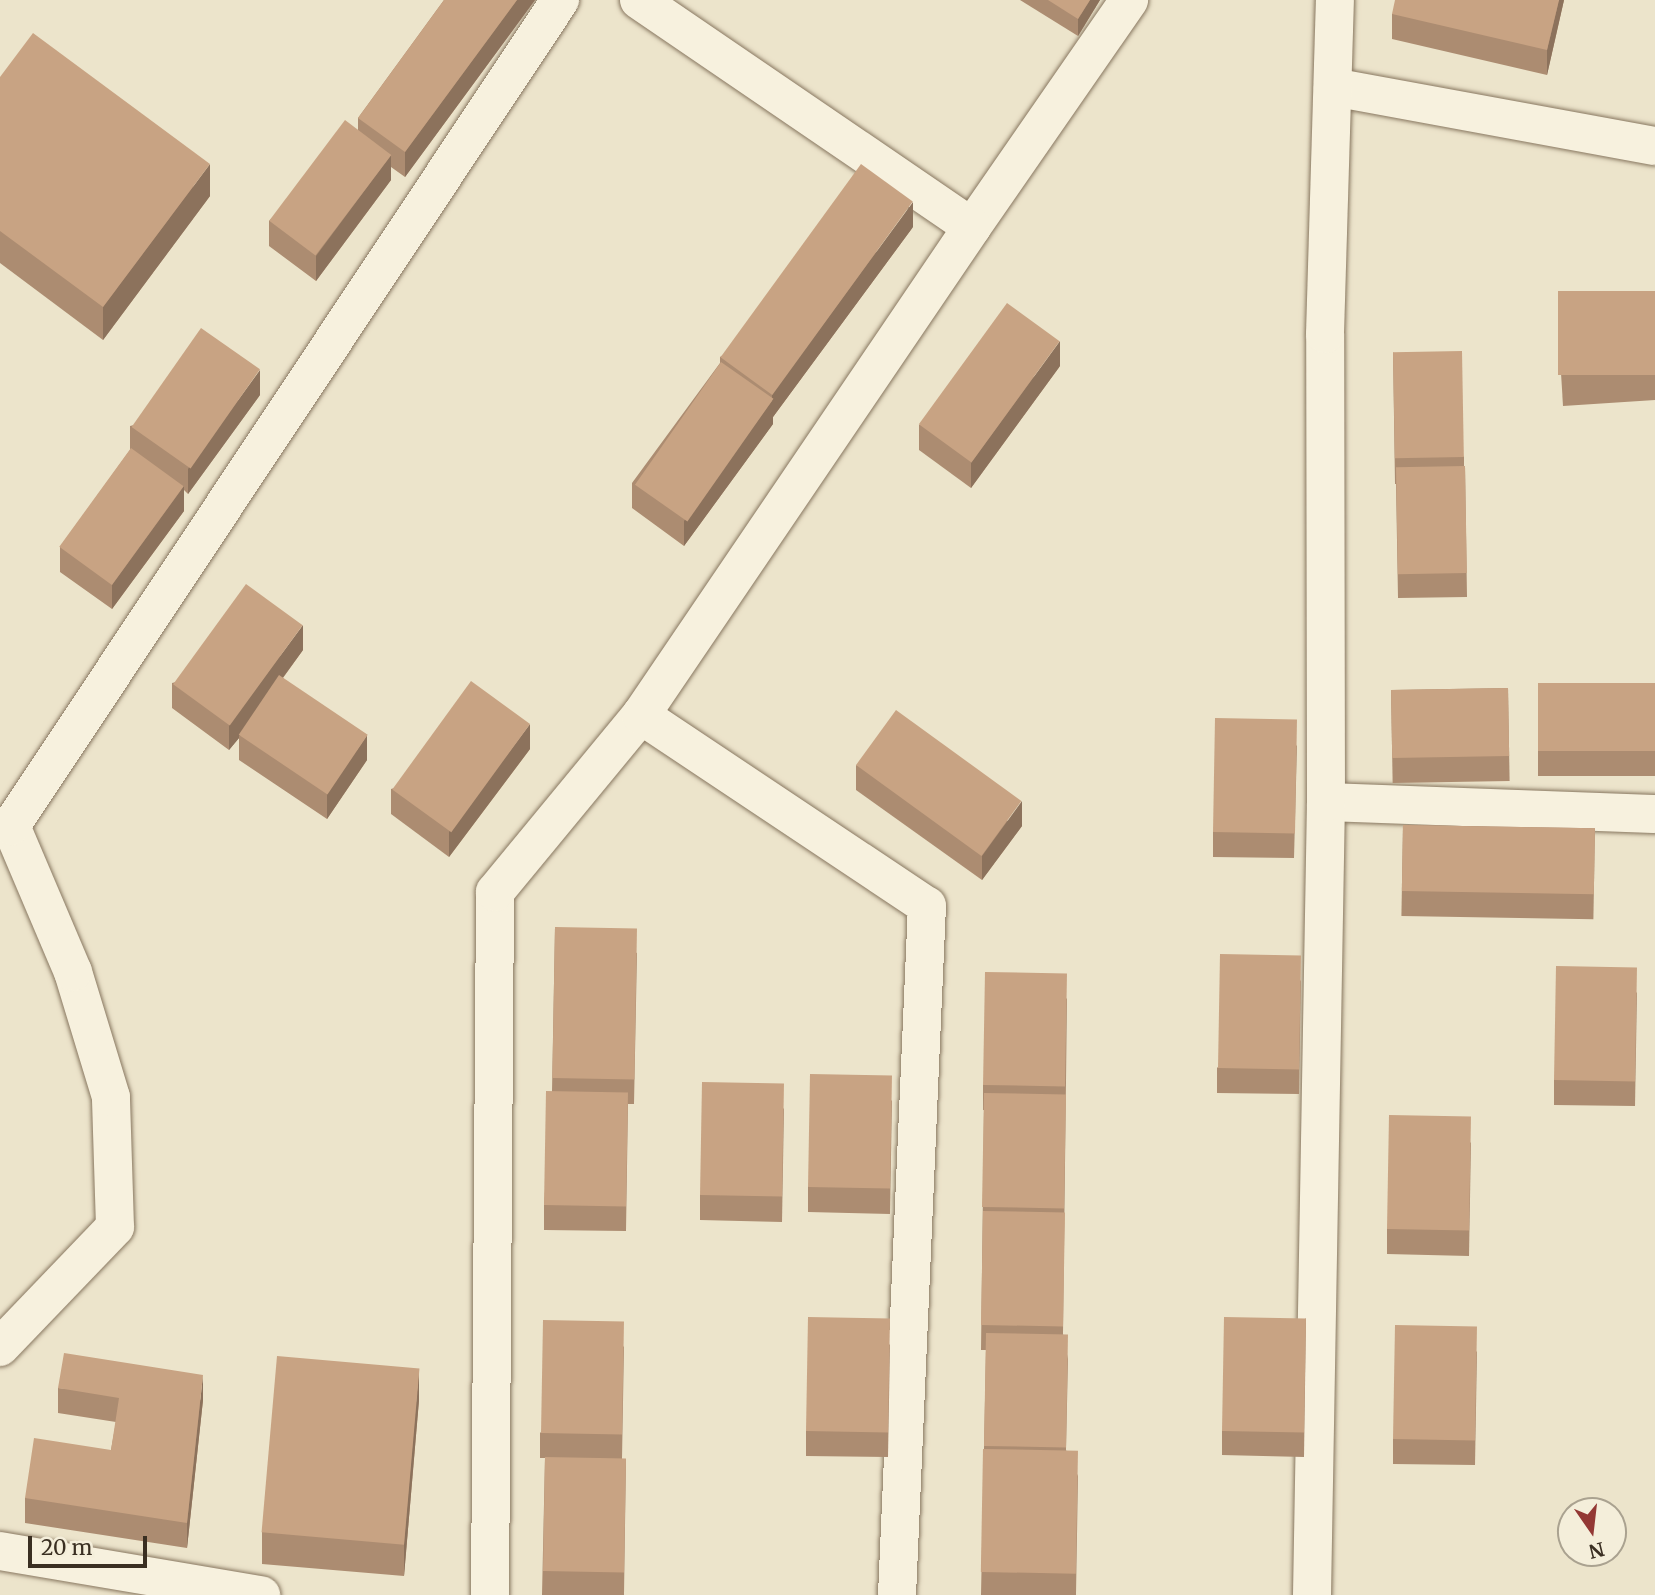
<!DOCTYPE html>
<style>
body{margin:0}
#map{position:relative;width:1655px;height:1595px;overflow:hidden;background:#ece4cb;font-family:Merriweather,serif}
div>[style]{position:absolute}
[style*='--x']{left:calc(var(--x)*1px);top:calc(var(--y)*1px);width:calc(var(--w)*1px);rotate:calc(var(--a)*1deg)}
.roads{filter:drop-shadow(0 0 2px #887760) drop-shadow(0 0 2px #887760)}
.minor>*{height:38px;margin:-19px;padding:0 19px;transform-origin:19px;border-radius:19px;background:#f7f1de}
.wall>*{inset:0;background:#ac8c71;transform-origin:0 0}
.shaded-wall>*{inset:0;background:#8c725c}
.building>*{inset:0;background:#c8a383;transform-origin:0 0}
span{translate:-50% -50%;white-space:nowrap;text-align:center;line-height:1.15;-webkit-text-stroke:5px #f4eeda;paint-order:stroke}
.north{position:absolute;left:1557px;top:1497px;width:70px;height:70px;box-sizing:border-box;background:#f4eeda;border:2px solid #aaa290;border-radius:50%;rotate:166deg;font-size:19px;font-weight:700;line-height:28px;text-align:center;color:#3a2f22}
.north::after{content:'';display:block;margin:auto;width:24px;height:32px;background:#933834;clip-path:polygon(50% 0,100% 100%,50% 72%,0 100%)}
.scale{position:absolute;left:28px;top:1536px;width:119px;height:32px;box-sizing:border-box;border:4px solid #3a2f22;border-top:0;padding-left:9px;font-size:21px;line-height:24px;white-space:nowrap;color:#3a2f22;-webkit-text-stroke:5px #f4eeda;paint-order:stroke}
</style>
<div id="map">
<div class="roads">
<div class="minor">
<i style="--x:639;--y:0;--w:403;--a:34.3"></i>
<i style="--x:972;--y:227;--w:276;--a:-55.3"></i>
<i style="--x:1333;--y:87;--w:327;--a:10.4"></i>
<i style="--x:1326;--y:802;--w:329;--a:2.1"></i>
<i style="--x:0;--y:1347;--w:166;--a:-46.2"></i>
<i style="--x:115;--y:1227;--w:130;--a:-91.8"></i>
<i style="--x:111;--y:1097;--w:131;--a:-106.9"></i>
<i style="--x:73;--y:972;--w:159;--a:-113"></i>
<i style="--x:11;--y:826;--w:992;--a:-56.39"></i>
<i style="--x:0;--y:1551;--w:265;--a:9.6"></i>
<i style="--x:490;--y:1595;--w:703;--a:-89.59"></i>
<i style="--x:495;--y:892;--w:229;--a:-50.5"></i>
<i style="--x:897;--y:1595;--w:690;--a:-87.51"></i>
<i style="--x:927;--y:906;--w:344;--a:-146.3"></i>
<i style="--x:641;--y:715;--w:590;--a:-55.85"></i>
<i style="--x:1312;--y:1595;--w:793;--a:-88.99"></i>
<i style="--x:1326;--y:802;--w:468;--a:-90.1"></i>
<i style="--x:1325;--y:334;--w:334;--a:-88.3"></i>
</div>
</div>
<div class="wall">
<i style="clip-path:polygon(444px 0,535px 0,405px 177px,391px 167px,391px 180px,316px 281px,269px 246px,269px 221px,358px 130px,358px 118px)"></i>
<i style="clip-path:polygon(1020px 0,1100px 0,1078px 36px)"></i>
<i style="clip-path:polygon(1564px 0,1547px 75px,1392px 39px,1392px 14px)"></i>
<i style="clip-path:polygon(0 77px,210px 196px,103px 340px,0 263px)"></i>
<i style="clip-path:polygon(913px 227px,773px 417px,773px 424px,684px 546px,632px 508px,632px 483px,720px 363px,720px 357px)"></i>
<i style="clip-path:polygon(1655px 291px,1655px 400px,1563px 406px,1558px 322px,1558px 297px)"></i>
<i style="clip-path:polygon(1393px 352px,1464px 457px,1464px 466px,1465px 466px,1467px 597px,1398px 598px,1396px 484px,1395px 484px)"></i>
<i style="clip-path:polygon(1060px 366px,971px 488px,919px 450px,919px 425px)"></i>
<i style="clip-path:polygon(260px 395px,188px 494px,184px 490px,184px 511px,112px 609px,60px 572px,60px 547px,130px 450px,130px 426px)"></i>
<i style="clip-path:polygon(303px 650px,283px 678px,367px 760px,327px 819px,239px 760px,239px 738px,229px 750px,172px 708px,172px 683px)"></i>
<i style="left:1655px;top:683px;width:93px;height:117px;rotate:90deg"></i>
<i style="left:1508px;top:688px;width:93px;height:117px;rotate:89deg"></i>
<i style="clip-path:polygon(1297px 745px,1294px 858px,1213px 857px,1213px 832px)"></i>
<i style="clip-path:polygon(530px 749px,449px 857px,391px 814px,391px 789px)"></i>
<i style="clip-path:polygon(856px 765px,1022px 826px,982px 880px,856px 790px)"></i>
<i style="left:1403px;top:825px;width:192px;height:91px;rotate:1deg"></i>
<i style="clip-path:polygon(555px 927px,637px 953px,634px 1104px,628px 1104px,626px 1231px,544px 1230px,544px 1205px,552px 1091px)"></i>
<i style="clip-path:polygon(1301px 980px,1299px 1094px,1217px 1093px,1217px 1068px)"></i>
<i style="clip-path:polygon(1637px 992px,1635px 1106px,1554px 1105px,1554px 1080px)"></i>
<i style="clip-path:polygon(1067px 998px,1063px 1334px,1068px 1359px,1066px 1450px,1078px 1476px,1076px 1595px,981px 1595px,986px 1350px,981px 1350px,984px 1110px,983px 1110px,983px 1085px)"></i>
<i style="clip-path:polygon(892px 1100px,890px 1214px,808px 1212px,808px 1187px)"></i>
<i style="clip-path:polygon(784px 1108px,782px 1222px,700px 1220px,700px 1195px)"></i>
<i style="clip-path:polygon(1471px 1142px,1469px 1256px,1387px 1254px,1387px 1229px)"></i>
<i style="clip-path:polygon(1306px 1318px,1304px 1457px,1222px 1455px,1222px 1431px)"></i>
<i style="clip-path:polygon(890px 1344px,888px 1457px,806px 1456px,806px 1431px)"></i>
<i style="clip-path:polygon(624px 1346px,622px 1459px,626px 1459px,624px 1595px,542px 1595px,545px 1458px,540px 1458px,540px 1433px)"></i>
<i style="clip-path:polygon(1477px 1351px,1475px 1465px,1393px 1464px,1393px 1439px)"></i>
<i style="clip-path:polygon(58px 1388px,203px 1400px,187px 1548px,25px 1523px,25px 1498px,111px 1450px,116px 1422px,58px 1413px)"></i>
<i style="clip-path:polygon(419px 1400px,404px 1576px,262px 1564px,262px 1532px)"></i>
</div>
<div class="shaded-wall">
<i style="clip-path:polygon(517px 0,535px 0,405px 177px,405px 152px)"></i>
<i style="clip-path:polygon(1090px 0,1100px 0,1078px 36px,1078px 19px)"></i>
<i style="clip-path:polygon(1559px 0,1564px 0,1547px 75px,1547px 50px)"></i>
<i style="clip-path:polygon(391px 155px,391px 180px,316px 281px,316px 256px)"></i>
<i style="clip-path:polygon(210px 164px,210px 196px,103px 340px,103px 307px)"></i>
<i style="clip-path:polygon(913px 202px,913px 227px,773px 417px,773px 424px,684px 546px,684px 521px,772px 401px,772px 394px)"></i>
<i style="clip-path:polygon(1060px 341px,1060px 366px,971px 488px,971px 463px)"></i>
<i style="clip-path:polygon(260px 370px,260px 395px,188px 494px,188px 469px)"></i>
<i style="clip-path:polygon(184px 486px,184px 511px,112px 609px,112px 585px)"></i>
<i style="clip-path:polygon(303px 625px,303px 650px,240px 736px,239px 735px,239px 738px,229px 750px,229px 725px)"></i>
<i style="clip-path:polygon(530px 724px,530px 749px,449px 857px,449px 832px)"></i>
<i style="clip-path:polygon(367px 735px,367px 760px,327px 819px,327px 794px)"></i>
<i style="clip-path:polygon(1022px 801px,1022px 826px,982px 880px,982px 856px)"></i>
<i style="clip-path:polygon(419px 1368px,419px 1400px,404px 1576px,404px 1543px)"></i>
<i style="clip-path:polygon(203px 1375px,203px 1400px,187px 1548px,187px 1523px)"></i>
</div>
<div class="building">
<i style="clip-path:polygon(444px 0,517px 0,405px 152px,358px 118px)"></i>
<i style="clip-path:polygon(1048px 0,1090px 0,1078px 19px)"></i>
<i style="clip-path:polygon(1395px 0,1559px 0,1547px 50px,1392px 14px)"></i>
<i style="clip-path:polygon(33px 33px,210px 164px,103px 307px,0 231px,0 77px)"></i>
<i style="left:345px;top:120px;width:58px;height:126px;rotate:37deg"></i>
<i style="left:861px;top:164px;width:64px;height:239px;rotate:36deg"></i>
<i style="left:1655px;top:291px;width:84px;height:97px;rotate:90deg"></i>
<i style="left:1007px;top:303px;width:65px;height:150px;rotate:36deg"></i>
<i style="left:201px;top:328px;width:72px;height:121px;rotate:35deg"></i>
<i style="left:1462px;top:351px;width:106px;height:69px;rotate:89deg"></i>
<i style="left:721px;top:362px;width:64px;height:150px;rotate:35deg"></i>
<i style="left:131px;top:448px;width:65px;height:122px;rotate:36deg"></i>
<i style="left:1465px;top:466px;width:107px;height:69px;rotate:89deg"></i>
<i style="left:246px;top:584px;width:70px;height:124px;rotate:36deg"></i>
<i style="left:279px;top:675px;width:107px;height:72px;rotate:34deg"></i>
<i style="left:471px;top:681px;width:73px;height:134px;rotate:36deg"></i>
<i style="left:1655px;top:683px;width:68px;height:117px;rotate:90deg"></i>
<i style="left:1508px;top:688px;width:68px;height:117px;rotate:89deg"></i>
<i style="left:896px;top:710px;width:155px;height:68px;rotate:36deg"></i>
<i style="left:1215px;top:718px;width:82px;height:114px;rotate:1deg"></i>
<i style="left:1403px;top:825px;width:192px;height:66px;rotate:1deg"></i>
<i style="left:555px;top:927px;width:82px;height:151px;rotate:1deg"></i>
<i style="left:1220px;top:954px;width:81px;height:114px;rotate:1deg"></i>
<i style="left:1556px;top:966px;width:81px;height:114px;rotate:1deg"></i>
<i style="left:985px;top:972px;width:82px;height:113px;rotate:1deg"></i>
<i style="left:810px;top:1074px;width:82px;height:113px;rotate:1deg"></i>
<i style="left:702px;top:1082px;width:82px;height:113px;rotate:1deg"></i>
<i style="left:546px;top:1091px;width:82px;height:114px;rotate:1deg"></i>
<i style="left:984px;top:1093px;width:82px;height:114px;rotate:1deg"></i>
<i style="left:1389px;top:1115px;width:82px;height:114px;rotate:1deg"></i>
<i style="left:983px;top:1211px;width:82px;height:114px;rotate:1deg"></i>
<i style="left:808px;top:1317px;width:82px;height:114px;rotate:1deg"></i>
<i style="left:1224px;top:1317px;width:82px;height:114px;rotate:1deg"></i>
<i style="left:543px;top:1320px;width:81px;height:113px;rotate:1deg"></i>
<i style="left:1395px;top:1325px;width:82px;height:114px;rotate:1deg"></i>
<i style="left:986px;top:1333px;width:82px;height:113px;rotate:1deg"></i>
<i style="clip-path:polygon(64px 1353px,203px 1375px,187px 1523px,25px 1498px,34px 1438px,111px 1450px,119px 1398px,58px 1388px)"></i>
<i style="left:277px;top:1356px;width:143px;height:177px;rotate:5deg"></i>
<i style="left:983px;top:1449px;width:95px;height:123px;rotate:1deg"></i>
<i style="left:545px;top:1457px;width:81px;height:114px;rotate:1deg"></i>
</div>
<div class="north">N</div>
<div class="scale">20 m</div>
</div>
